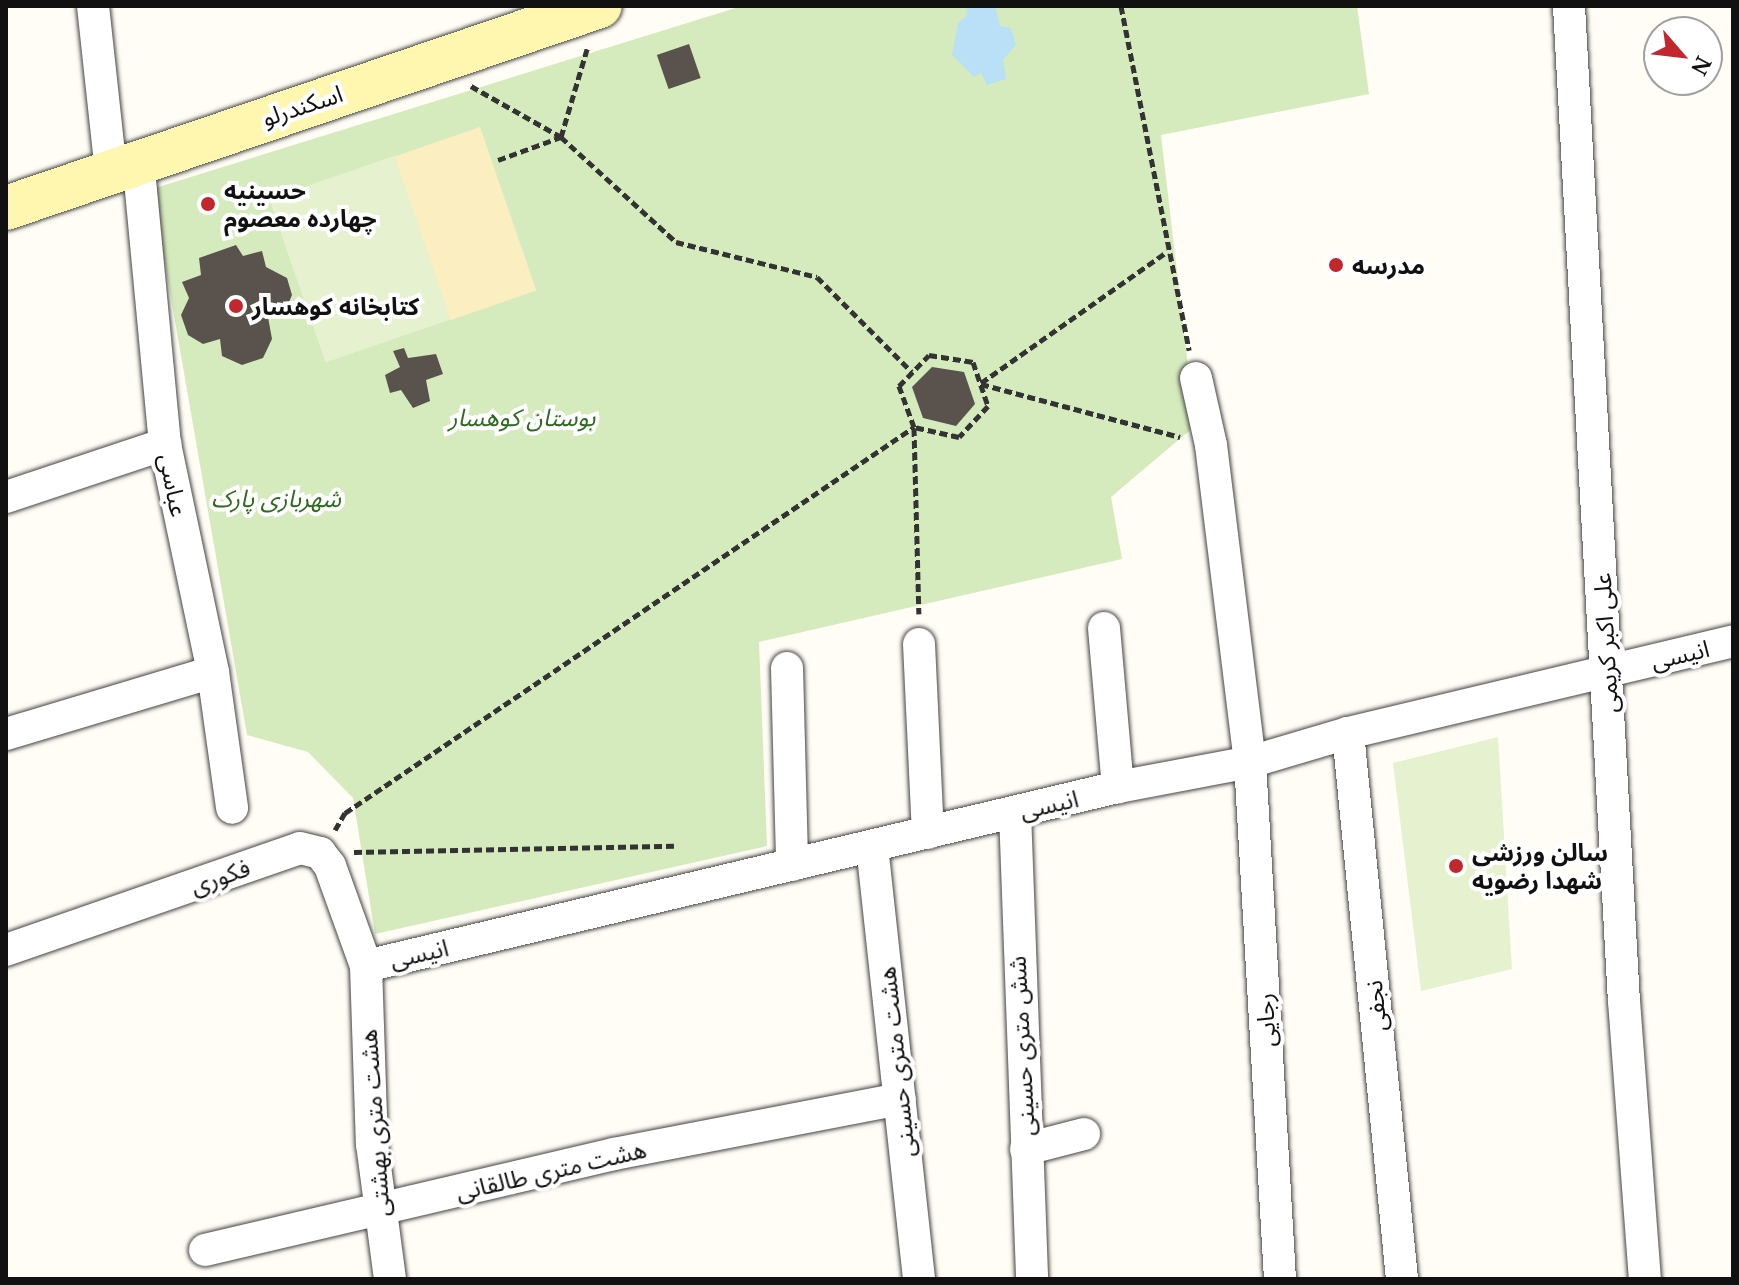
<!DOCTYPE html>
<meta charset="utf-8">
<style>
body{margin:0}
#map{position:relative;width:1739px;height:1285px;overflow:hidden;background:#fffdf5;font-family:"Noto Serif","Noto Sans Arabic",serif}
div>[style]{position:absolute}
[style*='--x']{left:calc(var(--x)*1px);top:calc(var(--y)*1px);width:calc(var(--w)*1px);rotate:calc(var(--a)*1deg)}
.green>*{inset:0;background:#d5ebbd}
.sand>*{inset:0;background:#fbeec1;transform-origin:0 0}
.pitch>*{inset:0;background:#e6f2cf;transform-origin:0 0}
.water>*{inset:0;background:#b9e0f7}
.building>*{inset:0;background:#5a524d;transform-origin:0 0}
.path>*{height:5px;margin-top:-2.5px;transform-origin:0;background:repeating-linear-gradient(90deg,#333 0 8px,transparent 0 12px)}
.roads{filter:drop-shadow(0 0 2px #444) drop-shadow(0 0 2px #444)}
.street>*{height:32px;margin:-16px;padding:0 16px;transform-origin:16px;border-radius:16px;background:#fff}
.secondary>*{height:44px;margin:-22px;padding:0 22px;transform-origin:22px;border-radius:22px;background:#fff6b0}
.dots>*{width:22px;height:22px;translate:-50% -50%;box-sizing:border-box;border:4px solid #fff;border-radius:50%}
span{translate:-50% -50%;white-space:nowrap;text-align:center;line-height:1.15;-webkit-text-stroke:8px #fff;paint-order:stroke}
.street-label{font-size:24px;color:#111}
.poi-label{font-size:24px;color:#111;font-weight:700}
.left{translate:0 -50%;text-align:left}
.park-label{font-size:24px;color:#2f6b1f;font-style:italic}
.frame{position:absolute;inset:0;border:8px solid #111;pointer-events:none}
.north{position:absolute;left:1643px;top:16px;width:80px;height:80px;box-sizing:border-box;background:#fff;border:2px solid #a0a0a0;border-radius:50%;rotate:118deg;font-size:22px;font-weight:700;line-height:32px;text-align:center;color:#111}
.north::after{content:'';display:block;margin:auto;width:28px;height:36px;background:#c4262e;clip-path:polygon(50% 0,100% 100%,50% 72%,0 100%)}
</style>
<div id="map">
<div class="green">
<i style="clip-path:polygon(742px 6px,1357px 6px,1369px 94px,1161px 135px,1195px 426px,1111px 497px,1122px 559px,759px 642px,767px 846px,375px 934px,353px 798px,308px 752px,247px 735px,152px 189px)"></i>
</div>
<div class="sand">
<i style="left:480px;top:127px;width:173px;height:91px;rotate:71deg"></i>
</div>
<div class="pitch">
<i style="left:394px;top:156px;width:173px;height:132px;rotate:71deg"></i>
<i style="clip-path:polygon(1498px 737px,1512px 969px,1421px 991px,1393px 763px)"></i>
</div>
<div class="water">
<i style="clip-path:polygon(995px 6px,1000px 26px,1011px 28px,1016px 45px,1003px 60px,1006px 79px,987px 85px,981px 73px,974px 77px,952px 55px,958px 23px,966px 16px,967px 7px)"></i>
</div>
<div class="building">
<i style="left:689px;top:44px;width:36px;height:34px;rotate:71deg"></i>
<i style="clip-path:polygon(236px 245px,243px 256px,262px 251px,266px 267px,287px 278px,292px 295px,283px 316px,268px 317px,272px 339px,263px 358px,242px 365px,222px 356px,220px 339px,203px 344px,188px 335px,181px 315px,189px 298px,182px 282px,201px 275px,199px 258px)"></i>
<i style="clip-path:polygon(404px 348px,408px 358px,436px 354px,443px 374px,426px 380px,430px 401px,413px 408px,401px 390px,390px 393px,385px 375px,400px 367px,393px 351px)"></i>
<i style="clip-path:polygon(932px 367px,964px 372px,975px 404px,956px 426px,923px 418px,912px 387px)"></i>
</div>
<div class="path">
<i style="--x:1121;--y:6;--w:351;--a:78.8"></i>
<i style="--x:471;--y:86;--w:103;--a:29.5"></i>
<i style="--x:561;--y:137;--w:156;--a:42.4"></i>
<i style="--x:676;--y:242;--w:145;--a:13.9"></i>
<i style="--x:817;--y:277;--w:134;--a:45"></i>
<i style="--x:498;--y:160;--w:67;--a:-20.1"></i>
<i style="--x:561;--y:137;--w:92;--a:-73.5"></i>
<i style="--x:929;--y:355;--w:45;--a:9"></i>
<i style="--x:973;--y:362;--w:46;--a:71.2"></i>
<i style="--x:988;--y:406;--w:42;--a:133.1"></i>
<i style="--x:959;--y:437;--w:46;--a:-167.5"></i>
<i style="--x:914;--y:427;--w:44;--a:-110.1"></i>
<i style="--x:899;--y:386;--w:43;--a:-45.9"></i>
<i style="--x:981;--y:383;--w:228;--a:-35.2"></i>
<i style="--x:981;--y:384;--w:206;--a:14.9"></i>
<i style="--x:914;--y:428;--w:186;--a:88.5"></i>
<i style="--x:335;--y:830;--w:20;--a:-60"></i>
<i style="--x:345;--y:813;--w:688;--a:-34.15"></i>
<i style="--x:354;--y:852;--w:320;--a:-1.1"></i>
</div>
<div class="roads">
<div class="street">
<i style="--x:93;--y:6;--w:167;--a:83.8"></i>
<i style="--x:1569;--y:6;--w:997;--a:86.84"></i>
<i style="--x:1624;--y:1001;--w:279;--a:85.7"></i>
<i style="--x:138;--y:159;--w:286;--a:84.6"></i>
<i style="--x:165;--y:444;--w:233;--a:78.1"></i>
<i style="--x:213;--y:672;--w:137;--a:82"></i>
<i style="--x:1196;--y:378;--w:69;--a:77.4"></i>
<i style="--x:1211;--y:445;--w:319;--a:83"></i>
<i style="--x:1250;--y:762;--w:518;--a:86.68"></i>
<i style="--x:6;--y:497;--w:168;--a:-18.4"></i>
<i style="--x:1104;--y:628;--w:160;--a:85"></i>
<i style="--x:919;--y:644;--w:189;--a:87.3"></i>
<i style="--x:787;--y:668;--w:197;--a:88.5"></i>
<i style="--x:1348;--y:733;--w:549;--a:84.35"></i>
<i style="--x:6;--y:734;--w:216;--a:-16.7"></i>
<i style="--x:1015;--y:812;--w:467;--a:87.9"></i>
<i style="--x:872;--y:846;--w:436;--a:83.8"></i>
<i style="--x:6;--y:950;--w:311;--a:-19.1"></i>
<i style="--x:300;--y:848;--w:21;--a:14"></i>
<i style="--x:320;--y:853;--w:16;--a:52"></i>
<i style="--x:330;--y:866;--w:106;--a:70.2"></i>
<i style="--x:366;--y:966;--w:178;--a:88.1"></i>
<i style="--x:372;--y:1144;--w:136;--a:82.4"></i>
<i style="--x:366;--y:966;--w:773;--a:-13.39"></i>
<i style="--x:1118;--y:787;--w:134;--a:-10.7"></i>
<i style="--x:1250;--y:762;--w:102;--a:-16.5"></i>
<i style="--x:1348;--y:733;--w:396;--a:-13.4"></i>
<i style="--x:1026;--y:1149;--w:60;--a:-14.5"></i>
<i style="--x:205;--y:1250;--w:420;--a:-13.2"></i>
<i style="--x:614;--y:1154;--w:291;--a:-10.9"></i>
</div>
<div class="secondary">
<i style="--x:6;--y:208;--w:627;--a:-18.78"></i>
</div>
</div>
<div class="dots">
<i style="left:208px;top:204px;background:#c4262e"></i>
<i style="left:1336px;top:265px;background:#c4262e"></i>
<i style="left:236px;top:306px;background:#c4262e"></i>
<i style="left:1456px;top:866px;background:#c4262e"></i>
</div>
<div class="street-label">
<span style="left:302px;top:105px;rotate:-18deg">اسکندرلو</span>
<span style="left:174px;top:485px;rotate:79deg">عباسی</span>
<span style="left:1605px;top:643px;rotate:-93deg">علی اکبر کریمی</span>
<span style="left:1680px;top:654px;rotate:-13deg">انیسی</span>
<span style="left:1049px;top:804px;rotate:-13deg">انیسی</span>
<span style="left:220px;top:876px;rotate:-19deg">فکوری</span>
<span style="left:419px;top:953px;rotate:-13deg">انیسی</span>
<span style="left:1375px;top:1006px;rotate:-96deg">نجفی</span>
<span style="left:1265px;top:1020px;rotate:-93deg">رجایی</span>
<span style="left:1021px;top:1046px;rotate:-93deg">شش متری حسینی</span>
<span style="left:896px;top:1062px;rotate:-96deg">هشت متری حسینی</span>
<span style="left:374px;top:1123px;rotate:-94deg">هشت متری بهشتی</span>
<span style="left:551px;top:1170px;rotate:-13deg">هشت متری طالقانی</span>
</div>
<div class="poi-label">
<span class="left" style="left:224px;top:204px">حسینیه<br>چهارده معصوم</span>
<span class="left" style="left:1352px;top:265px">مدرسه</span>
<span class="left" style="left:252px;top:306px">کتابخانه کوهسار</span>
<span class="left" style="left:1472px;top:866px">سالن ورزشی<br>شهدا رضویه</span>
</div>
<div class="park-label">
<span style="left:522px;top:417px">بوستان کوهسار</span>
<span style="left:276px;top:498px">شهربازی پارک</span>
</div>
<div class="frame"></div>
<div class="north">N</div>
</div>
